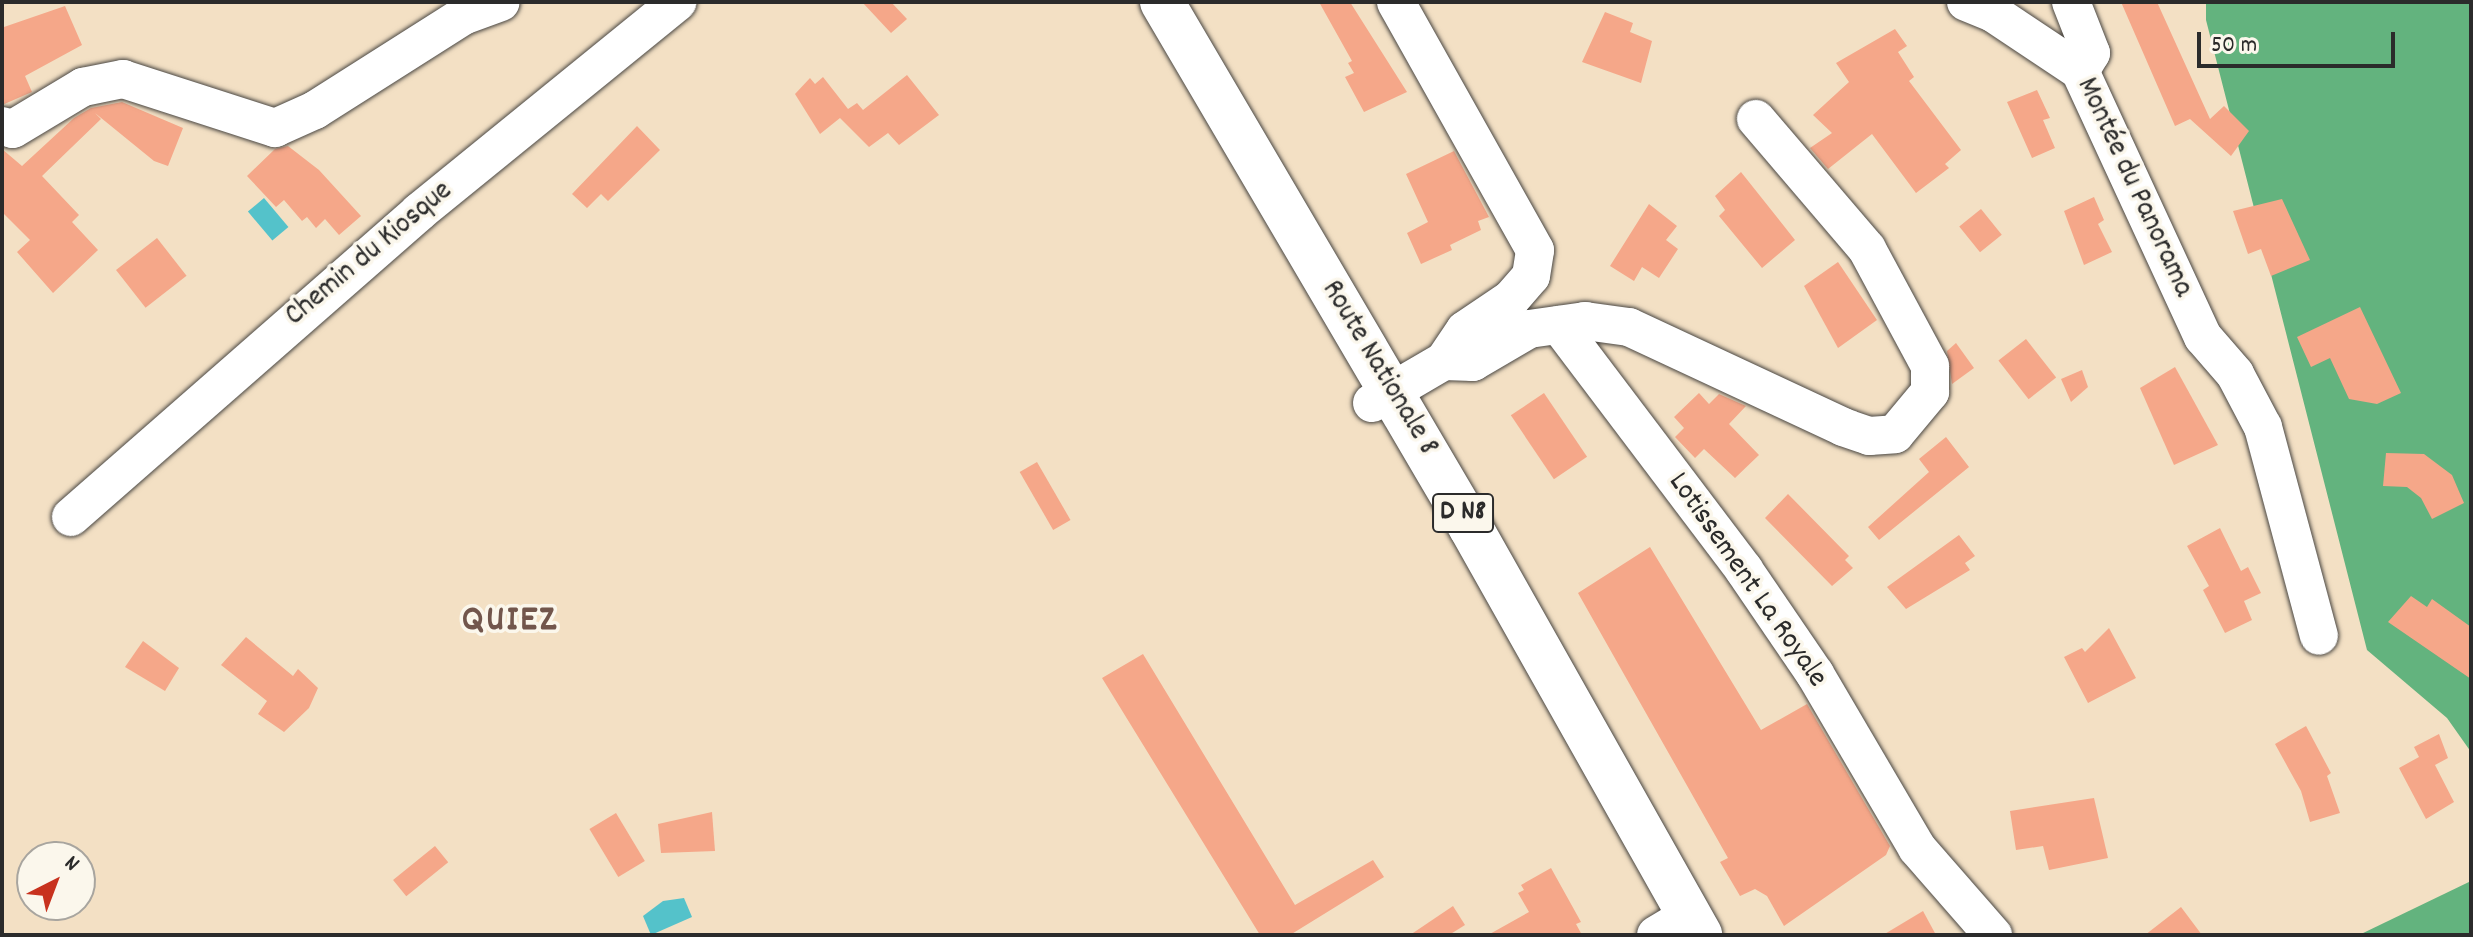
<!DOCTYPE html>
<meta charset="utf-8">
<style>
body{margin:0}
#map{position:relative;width:2473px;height:937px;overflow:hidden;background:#f3e0c4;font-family:Dekko,sans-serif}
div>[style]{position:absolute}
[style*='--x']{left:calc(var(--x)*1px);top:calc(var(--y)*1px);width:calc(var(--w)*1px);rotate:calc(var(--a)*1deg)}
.forest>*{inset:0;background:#63b37e}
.water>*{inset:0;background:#54c2ca;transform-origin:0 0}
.building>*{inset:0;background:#f5a789;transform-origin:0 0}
.roads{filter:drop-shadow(0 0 2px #494642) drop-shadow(0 0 2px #494642)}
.minor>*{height:38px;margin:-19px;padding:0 19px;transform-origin:19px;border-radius:19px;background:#fff}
.major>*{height:44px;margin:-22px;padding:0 22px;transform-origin:22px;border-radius:22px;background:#fff}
span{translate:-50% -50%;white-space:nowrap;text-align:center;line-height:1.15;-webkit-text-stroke:7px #fbf7ec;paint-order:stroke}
.shield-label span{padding:2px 6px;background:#fbf7ec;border:2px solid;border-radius:6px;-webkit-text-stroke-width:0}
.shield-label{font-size:28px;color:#2b2b2b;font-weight:700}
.street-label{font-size:30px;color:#2b2b2b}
.district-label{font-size:38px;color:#72564c;font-weight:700;letter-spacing:2px}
.frame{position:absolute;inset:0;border:4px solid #2b2b2b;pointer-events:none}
.north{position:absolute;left:16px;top:841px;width:80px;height:80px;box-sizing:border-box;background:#fbf7ec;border:2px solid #a8a59f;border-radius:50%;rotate:42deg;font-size:22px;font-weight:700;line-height:32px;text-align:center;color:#2b2b2b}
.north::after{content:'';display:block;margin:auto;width:28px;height:36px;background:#c8321e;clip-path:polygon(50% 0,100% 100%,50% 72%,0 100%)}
.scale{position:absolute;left:2197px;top:32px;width:198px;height:36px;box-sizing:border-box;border:4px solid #2b2b2b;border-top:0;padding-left:10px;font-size:24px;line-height:28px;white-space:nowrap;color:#2b2b2b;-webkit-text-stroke:6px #fbf7ec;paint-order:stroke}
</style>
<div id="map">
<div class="forest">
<i style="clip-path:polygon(2206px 2px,2471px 2px,2471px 752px,2447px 718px,2367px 650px,2206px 20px)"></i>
<i style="clip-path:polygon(2471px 881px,2471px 935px,2359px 935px)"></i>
</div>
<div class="water">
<i style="left:264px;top:198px;width:38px;height:21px;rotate:50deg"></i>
<i style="clip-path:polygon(684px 898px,692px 917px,651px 935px,643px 916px,663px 901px)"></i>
</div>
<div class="building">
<i style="clip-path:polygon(862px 2px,891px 2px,907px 19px,891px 33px)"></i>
<i style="clip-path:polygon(1319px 2px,1350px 2px,1407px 92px,1364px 112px,1345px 77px,1354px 73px,1348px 63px,1352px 61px)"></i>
<i style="clip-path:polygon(2121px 2px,2157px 2px,2210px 119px,2224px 106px,2249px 131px,2231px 156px,2190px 119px,2175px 126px)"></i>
<i style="clip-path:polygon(65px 6px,82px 45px,25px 76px,32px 92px,2px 105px,2px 22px,4px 27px)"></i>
<i style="clip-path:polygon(1605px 12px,1633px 23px,1630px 32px,1652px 41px,1641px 83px,1582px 62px)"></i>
<i style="clip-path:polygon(1895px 29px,1907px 46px,1898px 52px,1914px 77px,1909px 81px,1961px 150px,1945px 164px,1949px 168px,1916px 193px,1872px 134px,1828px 169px,1810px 148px,1832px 133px,1813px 115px,1849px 82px,1836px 63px)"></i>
<i style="clip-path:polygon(907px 75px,939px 115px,899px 145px,888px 133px,869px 147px,840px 118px,820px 134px,795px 94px,810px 78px,815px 84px,823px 77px,848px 109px,857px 103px,863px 110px)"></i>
<i style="clip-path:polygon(2037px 90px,2050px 118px,2043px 120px,2055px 148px,2032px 158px,2007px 102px)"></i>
<i style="clip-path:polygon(122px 102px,183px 128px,168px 166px,154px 161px,95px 113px,101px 119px,42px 176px,79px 215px,72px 222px,98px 250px,53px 293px,17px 252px,30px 240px,2px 212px,2px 149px,22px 166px,74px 118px,91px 108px)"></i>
<i style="clip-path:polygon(637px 126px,660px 150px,608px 201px,601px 194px,587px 208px,572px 194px)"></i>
<i style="clip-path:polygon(288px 146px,319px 170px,361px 216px,339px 235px,325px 219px,316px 228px,307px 217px,302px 221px,284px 200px,276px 207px,247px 176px,275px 149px)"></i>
<i style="clip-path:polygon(1454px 151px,1489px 217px,1478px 221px,1481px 230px,1450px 245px,1452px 250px,1421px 264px,1407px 233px,1428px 222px,1406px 174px)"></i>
<i style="clip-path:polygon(1741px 172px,1795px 240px,1762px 268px,1719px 216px,1725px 210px,1715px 196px)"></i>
<i style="clip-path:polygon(2094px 197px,2104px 220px,2098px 224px,2112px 252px,2084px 265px,2064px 211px)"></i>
<i style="clip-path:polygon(2282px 199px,2310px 260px,2271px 276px,2261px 249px,2248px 254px,2233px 211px)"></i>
<i style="clip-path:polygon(1649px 204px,1677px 226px,1666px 240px,1678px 249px,1659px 278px,1642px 267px,1634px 281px,1610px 266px)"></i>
<i style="left:1981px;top:209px;width:33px;height:28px;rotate:51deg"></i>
<i style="left:157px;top:238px;width:48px;height:52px;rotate:52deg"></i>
<i style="clip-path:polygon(1838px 262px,1877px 320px,1838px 348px,1804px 286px)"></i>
<i style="clip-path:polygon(2360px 307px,2401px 393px,2377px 404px,2349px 399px,2330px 358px,2311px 367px,2297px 337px)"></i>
<i style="left:2026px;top:339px;width:49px;height:35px;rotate:52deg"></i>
<i style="clip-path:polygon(1956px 343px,1974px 368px,1952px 384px,1947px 351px)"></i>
<i style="clip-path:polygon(2175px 367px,2218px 445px,2174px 465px,2140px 388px)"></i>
<i style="clip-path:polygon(2082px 370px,2088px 387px,2071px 402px,2061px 379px)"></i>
<i style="left:1544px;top:393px;width:77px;height:40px;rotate:56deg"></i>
<i style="clip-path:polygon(1699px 393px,1709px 404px,1719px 394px,1746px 406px,1729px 424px,1759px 455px,1735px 478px,1704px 449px,1695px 458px,1675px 437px,1684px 428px,1674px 417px)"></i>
<i style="clip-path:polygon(1946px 437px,1969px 467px,1879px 540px,1868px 527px,1929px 472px,1919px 459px)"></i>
<i style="clip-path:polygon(2386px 453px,2424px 454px,2452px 475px,2464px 503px,2432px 519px,2421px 498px,2407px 487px,2383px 486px)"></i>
<i style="left:1037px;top:462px;width:67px;height:20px;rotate:60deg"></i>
<i style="clip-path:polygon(1788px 494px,1849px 556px,1845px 560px,1853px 568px,1832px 586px,1765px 518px)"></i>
<i style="clip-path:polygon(2220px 528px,2241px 571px,2248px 567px,2261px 593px,2244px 601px,2252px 620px,2225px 633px,2203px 590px,2209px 586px,2187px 546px)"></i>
<i style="clip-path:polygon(1959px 535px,1975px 556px,1965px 563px,1970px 570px,1906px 609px,1887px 587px)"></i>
<i style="clip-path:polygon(1650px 547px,1761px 730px,1807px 704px,1890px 846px,1886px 855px,1784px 926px,1767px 896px,1755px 889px,1740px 896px,1720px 862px,1728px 858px,1578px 593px)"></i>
<i style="clip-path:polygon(2411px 596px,2427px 607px,2432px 599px,2471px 627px,2471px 679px,2388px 622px)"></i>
<i style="clip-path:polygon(2109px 628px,2136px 678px,2088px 703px,2064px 657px,2082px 648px,2085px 652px)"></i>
<i style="clip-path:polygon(246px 637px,293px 676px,298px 669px,318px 688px,309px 708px,284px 732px,258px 714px,267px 701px,221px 665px)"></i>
<i style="clip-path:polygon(143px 641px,179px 668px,165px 691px,125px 667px)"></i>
<i style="clip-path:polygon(1143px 654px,1295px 905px,1373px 860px,1384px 877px,1290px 935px,1260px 935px,1102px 678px)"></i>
<i style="clip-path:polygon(2306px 726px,2331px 773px,2327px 776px,2340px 813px,2310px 822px,2301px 791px,2275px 744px)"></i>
<i style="clip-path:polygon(2439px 734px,2448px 758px,2435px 765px,2454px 802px,2426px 819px,2399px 768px,2419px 757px,2414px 747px)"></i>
<i style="clip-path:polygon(2094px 798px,2108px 858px,2049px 870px,2043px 846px,2016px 850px,2010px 811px)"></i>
<i style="clip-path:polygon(712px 812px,715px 851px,661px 853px,658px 824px)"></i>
<i style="left:616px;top:813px;width:56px;height:31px;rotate:59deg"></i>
<i style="left:435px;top:846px;width:21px;height:54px;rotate:51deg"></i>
<i style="clip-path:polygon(1551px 868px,1581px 922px,1576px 924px,1582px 935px,1488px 935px,1529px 912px,1518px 893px,1524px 890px,1521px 885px)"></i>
<i style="clip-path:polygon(1453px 906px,1465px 925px,1449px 935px,1410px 935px)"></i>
<i style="clip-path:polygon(2181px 907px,2202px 935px,2145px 935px)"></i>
<i style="clip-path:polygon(1923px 911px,1936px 935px,1883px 935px)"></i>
</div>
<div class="roads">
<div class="minor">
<i style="--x:1966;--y:2;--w:29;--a:22"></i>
<i style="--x:1993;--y:13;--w:105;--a:33.7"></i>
<i style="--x:2080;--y:71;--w:293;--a:65.2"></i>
<i style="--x:2203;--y:337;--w:49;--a:49.1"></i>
<i style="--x:2235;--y:374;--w:60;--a:62.2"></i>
<i style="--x:2263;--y:427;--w:216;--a:75"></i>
<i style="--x:2071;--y:2;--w:55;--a:68.6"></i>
<i style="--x:2091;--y:53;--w:21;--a:121"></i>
<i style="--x:2;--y:126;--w:11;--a:15"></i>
<i style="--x:13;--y:129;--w:82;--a:-31"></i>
<i style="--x:83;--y:87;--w:41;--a:-11.3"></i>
<i style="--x:123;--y:79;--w:160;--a:17.9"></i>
<i style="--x:275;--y:128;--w:44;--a:-24.2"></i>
<i style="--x:315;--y:110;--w:175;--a:-32.4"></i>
<i style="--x:463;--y:16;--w:40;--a:-20.2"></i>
<i style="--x:1559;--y:325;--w:307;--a:52.9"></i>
<i style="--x:1744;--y:570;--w:126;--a:55.7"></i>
<i style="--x:1815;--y:674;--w:202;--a:59.6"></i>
<i style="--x:1917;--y:848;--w:116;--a:48.9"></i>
<i style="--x:1444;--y:361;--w:29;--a:2"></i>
<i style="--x:1473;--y:362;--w:65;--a:-30.5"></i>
<i style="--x:1529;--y:329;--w:57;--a:-8.1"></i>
<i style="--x:1585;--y:321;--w:44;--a:7.8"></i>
<i style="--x:1629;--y:327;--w:236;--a:25"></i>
<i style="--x:1843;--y:427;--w:28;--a:19"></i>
<i style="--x:1869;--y:436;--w:26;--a:-4"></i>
<i style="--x:1895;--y:434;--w:55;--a:-50.2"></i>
<i style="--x:1930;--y:392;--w:26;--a:-90"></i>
<i style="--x:1930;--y:366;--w:133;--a:-118.3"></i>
<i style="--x:1867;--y:249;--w:171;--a:-130.5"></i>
<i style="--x:1372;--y:403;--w:83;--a:-30.3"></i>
<i style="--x:1444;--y:361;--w:37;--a:-56"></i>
<i style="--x:1465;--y:330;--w:55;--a:-34"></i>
<i style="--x:1511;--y:299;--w:30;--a:-49"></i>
<i style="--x:1531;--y:276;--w:26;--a:-81"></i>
<i style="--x:1535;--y:250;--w:284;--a:-119.3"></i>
<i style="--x:71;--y:517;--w:463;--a:-41.2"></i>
<i style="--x:419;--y:212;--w:333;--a:-39.1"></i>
<i style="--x:1656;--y:935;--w:39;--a:-31"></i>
</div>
<div class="major">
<i style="--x:1162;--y:2;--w:610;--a:59.57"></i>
<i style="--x:1471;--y:528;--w:467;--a:60.6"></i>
</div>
</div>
<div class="shield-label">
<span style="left:1463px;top:513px">D N8</span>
</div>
<div class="street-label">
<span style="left:2133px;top:188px;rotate:65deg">Montée du Panorama</span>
<span style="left:370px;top:255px;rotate:-40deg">Chemin du Kiosque</span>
<span style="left:1378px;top:369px;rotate:59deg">Route Nationale 8</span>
<span style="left:1746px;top:581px;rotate:55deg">Lotissement La Royale</span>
</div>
<div class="district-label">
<span style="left:510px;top:622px">QUIEZ</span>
</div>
<div class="frame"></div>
<div class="north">N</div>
<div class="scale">50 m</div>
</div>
